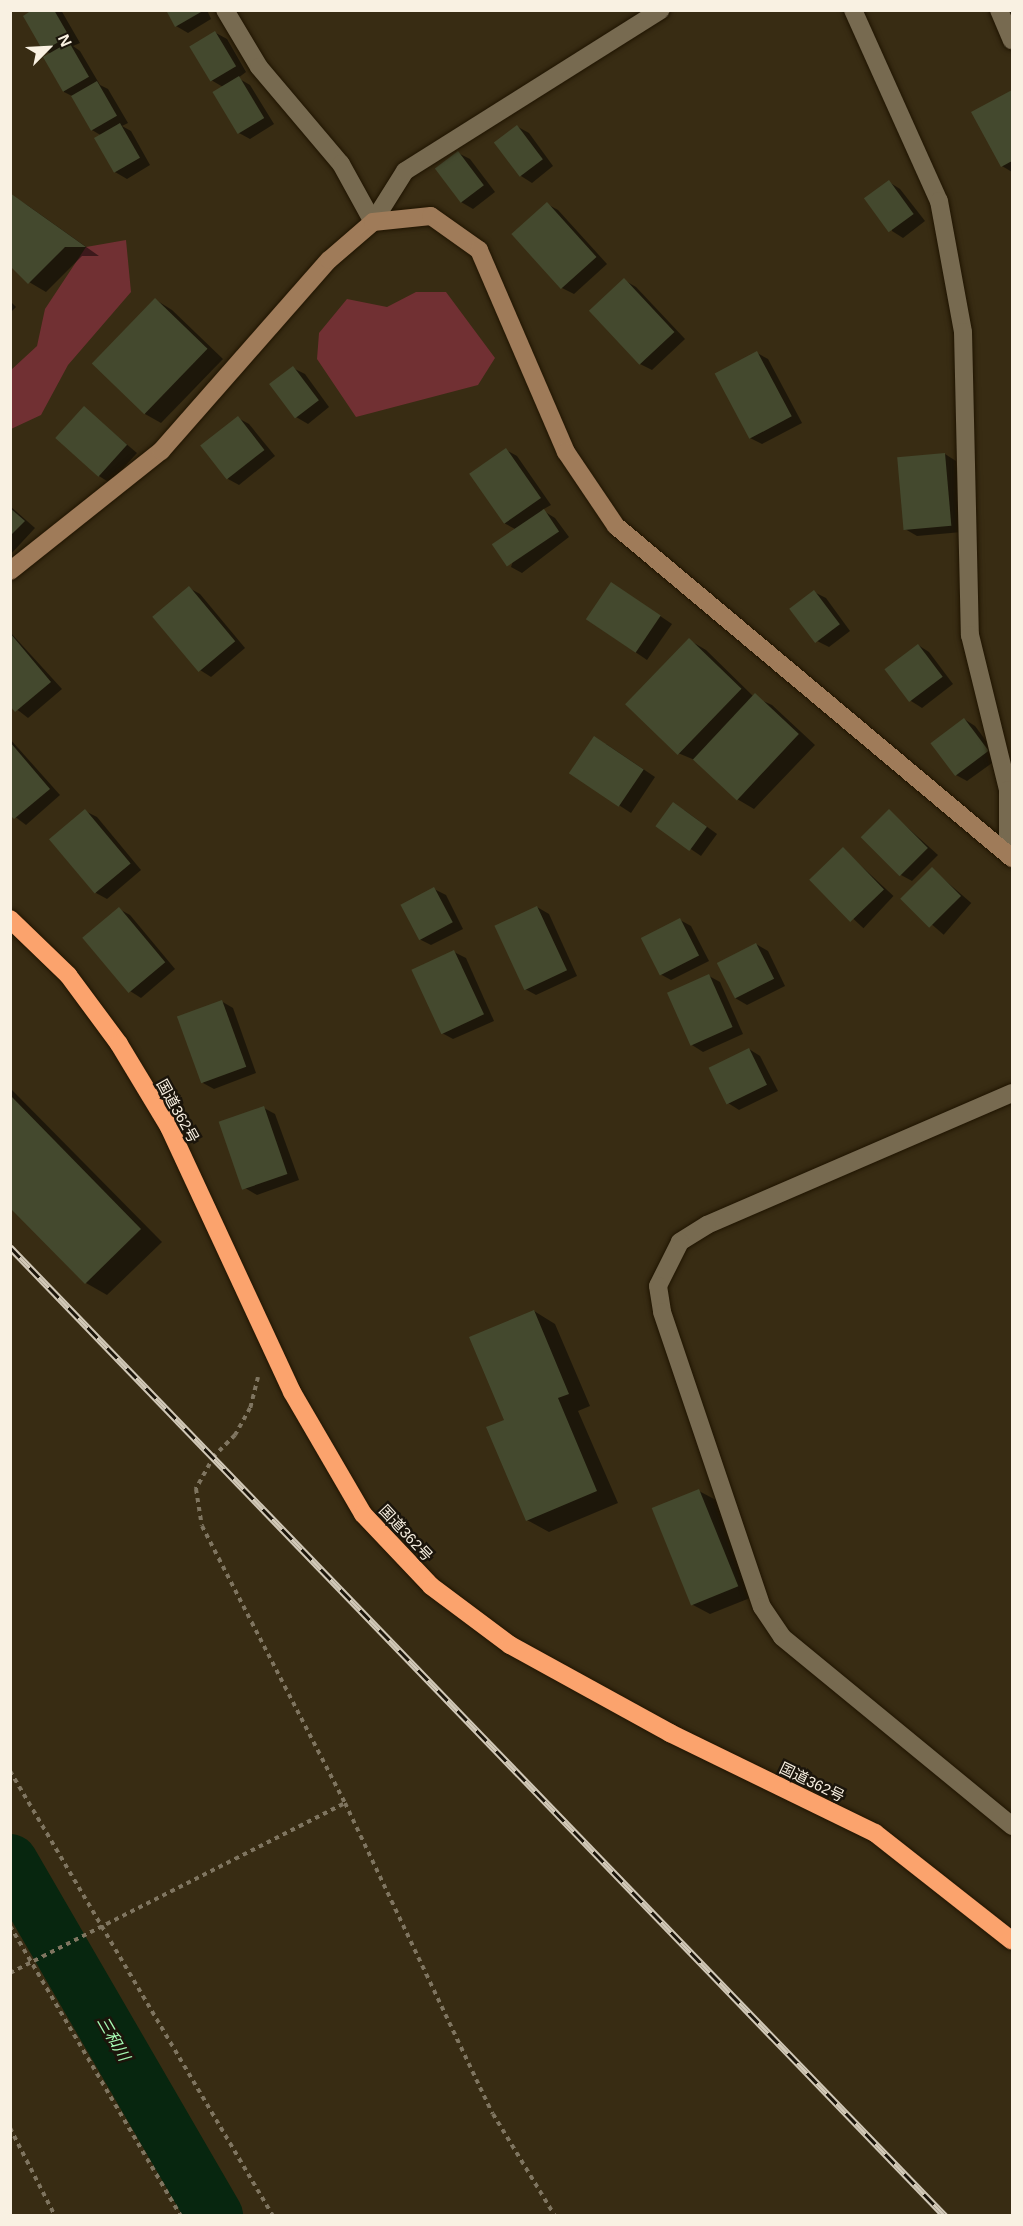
<!DOCTYPE html>
<meta charset="utf-8">
<style>
body{margin:0}
#map{position:relative;width:1023px;height:2226px;overflow:hidden;background:#382c13;font-family:Helvetica,"Noto Sans JP",sans-serif}
div>[style]{position:absolute}
[style*='--x']{left:calc(var(--x)*1px);top:calc(var(--y)*1px);width:calc(var(--w)*1px);rotate:calc(var(--a)*1deg)}
.green>*{inset:0;background:#713033}
.shadow>*{inset:0;background:#0007;transform-origin:0 0}
.river>*{height:56px;margin:-28px;padding:0 28px;transform-origin:28px;border-radius:28px;background:#07260f}
.building>*{inset:0;background:#44492e;transform-origin:0 0}
.path>*{height:4px;margin-top:-2px;transform-origin:0;background:repeating-linear-gradient(90deg,#7f7560 0 4.5px,transparent 0 9px)}
.roads{filter:drop-shadow(0 0 2px #1f1400) drop-shadow(0 0 2px #1f1400)}
.street>*{height:18px;margin:-9px;padding:0 9px;transform-origin:9px;border-radius:9px;background:#776a50}
.secondary>*{height:18px;margin:-9px;padding:0 9px;transform-origin:9px;border-radius:9px;background:#9f7b59}
.highway>*{height:18px;margin:-9px;padding:0 9px;transform-origin:9px;border-radius:9px;background:#fba36d}
.rail>*{height:7px;margin-top:-3.5px;transform-origin:0;background:repeating-linear-gradient(90deg,#1b150b 0 14px,#d1c8b7 0 28px);box-sizing:border-box;border-block:2px solid #d1c8b7}
span{translate:-50% -50%;white-space:nowrap;text-align:center;line-height:1.15;-webkit-text-stroke:5px #1b150b;paint-order:stroke}
.street-label{font-size:15px;color:#f9f1e2}
.water-label{font-size:16px;color:#a6fab3;font-style:italic}
.frame{position:absolute;inset:0;border:12px solid #f9f1e2;pointer-events:none}
.north{position:absolute;left:18px;top:18px;width:60px;height:60px;-webkit-text-stroke:4px #1b150b;paint-order:stroke;rotate:66deg;font-size:16px;font-weight:700;line-height:24px;text-align:center;color:#f9f1e2}
.north::after{content:'';display:block;margin:auto;width:21px;height:27px;background:#f9f1e2;clip-path:polygon(50% 0,100% 100%,50% 72%,0 100%)}
</style>
<div id="map">
<div class="green">
<i style="clip-path:polygon(126px 240px,131px 292px,68px 365px,41px 415px,11px 429px,11px 370px,37px 346px,45px 309px,86px 247px)"></i>
<i style="clip-path:polygon(416px 292px,446px 292px,495px 358px,478px 385px,356px 417px,317px 359px,319px 333px,347px 299px,387px 307px)"></i>
</div>
<div class="shadow">
<i style="clip-path:polygon(35px 10px,61px 10px,80px 43px,73px 46px,80px 51px,100px 85px,108px 89px,128px 123px,122px 126px,131px 131px,150px 165px,127px 179px,115px 172px,96px 139px,102px 136px,92px 130px,72px 96px,64px 92px,51px 54px,44px 50px)"></i>
<i style="clip-path:polygon(167px 10px,207px 10px,211px 19px,188px 33px,176px 26px)"></i>
<i style="clip-path:polygon(216px 33px,227px 39px,246px 72px,238px 78px,250px 85px,274px 124px,250px 139px,239px 133px,223px 87px,211px 80px)"></i>
<i style="clip-path:polygon(1012px 92px,1012px 172px,1002px 166px,973px 113px)"></i>
<i style="clip-path:polygon(518px 127px,529px 133px,553px 166px,532px 183px,521px 176px)"></i>
<i style="clip-path:polygon(458px 153px,470px 159px,495px 192px,473px 209px,461px 202px)"></i>
<i style="clip-path:polygon(889px 182px,900px 189px,925px 221px,903px 238px,892px 231px)"></i>
<i style="clip-path:polygon(10px 195px,27px 205px,99px 256px,82px 256px,46px 292px,29px 282px)"></i>
<i style="clip-path:polygon(547px 204px,558px 210px,607px 264px,574px 294px,562px 288px)"></i>
<i style="clip-path:polygon(624px 280px,636px 287px,685px 339px,652px 370px,640px 364px,591px 311px)"></i>
<i style="clip-path:polygon(156px 300px,172px 310px,223px 359px,161px 423px,145px 414px)"></i>
<i style="clip-path:polygon(10px 301px,16px 307px,10px 313px)"></i>
<i style="clip-path:polygon(757px 353px,768px 359px,802px 423px,762px 444px,750px 438px)"></i>
<i style="clip-path:polygon(293px 368px,305px 374px,329px 407px,308px 424px,296px 417px,271px 385px)"></i>
<i style="clip-path:polygon(84px 408px,137px 453px,110px 483px,99px 476px)"></i>
<i style="clip-path:polygon(238px 418px,249px 424px,275px 456px,239px 485px,228px 479px)"></i>
<i style="clip-path:polygon(506px 450px,517px 456px,551px 505px,542px 510px,555px 518px,569px 537px,522px 573px,511px 567px,524px 526px,515px 529px,504px 523px)"></i>
<i style="clip-path:polygon(945px 454px,956px 461px,962px 532px,917px 536px,905px 529px)"></i>
<i style="clip-path:polygon(10px 506px,35px 528px,10px 555px)"></i>
<i style="clip-path:polygon(189px 588px,200px 594px,245px 648px,211px 677px,200px 670px)"></i>
<i style="clip-path:polygon(623px 591px,672px 624px,647px 660px,588px 620px)"></i>
<i style="clip-path:polygon(814px 592px,826px 598px,850px 631px,829px 647px,817px 641px)"></i>
<i style="clip-path:polygon(10px 632px,62px 689px,28px 718px,10px 704px)"></i>
<i style="clip-path:polygon(689px 640px,706px 650px,754px 697px,772px 705px,815px 745px,754px 809px,737px 799px,697px 761px,678px 753px)"></i>
<i style="clip-path:polygon(918px 645px,929px 652px,953px 684px,922px 708px,911px 701px)"></i>
<i style="clip-path:polygon(964px 719px,975px 726px,999px 758px,967px 781px,956px 775px)"></i>
<i style="clip-path:polygon(10px 739px,60px 795px,26px 825px,10px 813px)"></i>
<i style="clip-path:polygon(606px 744px,655px 777px,631px 813px,571px 774px)"></i>
<i style="clip-path:polygon(684px 810px,717px 834px,701px 856px,657px 826px)"></i>
<i style="clip-path:polygon(85px 811px,97px 817px,141px 870px,107px 899px,96px 893px)"></i>
<i style="clip-path:polygon(889px 811px,938px 855px,912px 881px,901px 875px)"></i>
<i style="left:843px;top:849px;width:69px;height:44px;rotate:43deg"></i>
<i style="left:932px;top:869px;width:52px;height:42px;rotate:41deg"></i>
<i style="clip-path:polygon(434px 889px,446px 895px,463px 929px,431px 945px,419px 939px)"></i>
<i style="clip-path:polygon(537px 907px,549px 914px,577px 976px,536px 995px,525px 989px)"></i>
<i style="clip-path:polygon(119px 909px,130px 915px,175px 969px,141px 998px,130px 991px)"></i>
<i style="clip-path:polygon(680px 920px,691px 926px,709px 961px,671px 980px,660px 974px)"></i>
<i style="clip-path:polygon(756px 944px,768px 951px,785px 986px,747px 1005px,735px 998px,718px 963px)"></i>
<i style="clip-path:polygon(454px 952px,466px 958px,494px 1021px,453px 1039px,442px 1033px)"></i>
<i style="clip-path:polygon(709px 976px,720px 982px,743px 1034px,703px 1052px,692px 1045px)"></i>
<i style="clip-path:polygon(221px 1001px,233px 1008px,256px 1073px,214px 1089px,203px 1083px)"></i>
<i style="clip-path:polygon(749px 1049px,760px 1056px,778px 1091px,739px 1110px,728px 1103px)"></i>
<i style="clip-path:polygon(10px 1088px,162px 1242px,107px 1295px,86px 1283px,10px 1205px)"></i>
<i style="clip-path:polygon(264px 1108px,275px 1114px,299px 1180px,257px 1195px,245px 1188px)"></i>
<i style="clip-path:polygon(534px 1311px,555px 1324px,590px 1406px,578px 1411px,618px 1503px,549px 1532px,527px 1520px,506px 1420px)"></i>
<i style="clip-path:polygon(699px 1491px,716px 1500px,755px 1596px,710px 1614px,693px 1605px)"></i>
</div>
<div class="river">
<i style="--x:10;--y:1862;--w:409;--a:59.9"></i>
</div>
<div class="building">
<i style="clip-path:polygon(32px 10px,54px 10px,69px 36px,43px 51px,23px 16px)"></i>
<i style="clip-path:polygon(166px 10px,200px 10px,201px 12px,175px 27px)"></i>
<i style="left:215px;top:31px;width:41px;height:30px;rotate:59deg"></i>
<i style="left:69px;top:42px;width:40px;height:30px;rotate:60deg"></i>
<i style="left:239px;top:76px;width:49px;height:31px;rotate:59deg"></i>
<i style="left:97px;top:81px;width:40px;height:30px;rotate:60deg"></i>
<i style="clip-path:polygon(1012px 90px,1012px 161px,1001px 167px,971px 112px)"></i>
<i style="left:120px;top:123px;width:40px;height:30px;rotate:60deg"></i>
<i style="left:517px;top:125px;width:43px;height:29px;rotate:53deg"></i>
<i style="left:458px;top:151px;width:43px;height:29px;rotate:53deg"></i>
<i style="left:889px;top:180px;width:42px;height:31px;rotate:54deg"></i>
<i style="clip-path:polygon(10px 193px,86px 247px,65px 247px,28px 284px,10px 266px)"></i>
<i style="left:547px;top:202px;width:74px;height:48px;rotate:48deg"></i>
<i style="left:624px;top:278px;width:74px;height:48px;rotate:47deg"></i>
<i style="left:155px;top:298px;width:73px;height:91px;rotate:44deg"></i>
<i style="left:757px;top:351px;width:74px;height:48px;rotate:62deg"></i>
<i style="left:293px;top:366px;width:43px;height:30px;rotate:53deg"></i>
<i style="left:84px;top:406px;width:58px;height:43px;rotate:42deg"></i>
<i style="left:238px;top:416px;width:43px;height:48px;rotate:52deg"></i>
<i style="left:506px;top:448px;width:61px;height:45px;rotate:55deg"></i>
<i style="left:945px;top:453px;width:73px;height:48px;rotate:85deg"></i>
<i style="clip-path:polygon(10px 508px,25px 521px,10px 536px)"></i>
<i style="left:544px;top:509px;width:27px;height:63px;rotate:56deg"></i>
<i style="left:611px;top:582px;width:60px;height:45px;rotate:34deg"></i>
<i style="left:189px;top:586px;width:72px;height:48px;rotate:50deg"></i>
<i style="left:814px;top:590px;width:43px;height:31px;rotate:53deg"></i>
<i style="clip-path:polygon(10px 633px,51px 682px,15px 712px,10px 706px)"></i>
<i style="left:689px;top:638px;width:73px;height:92px;rotate:44deg"></i>
<i style="left:918px;top:644px;width:41px;height:42px;rotate:53deg"></i>
<i style="left:755px;top:693px;width:60px;height:91px;rotate:43deg"></i>
<i style="left:964px;top:718px;width:41px;height:42px;rotate:53deg"></i>
<i style="left:594px;top:736px;width:60px;height:45px;rotate:34deg"></i>
<i style="clip-path:polygon(10px 742px,50px 789px,14px 819px,10px 815px)"></i>
<i style="left:673px;top:802px;width:42px;height:30px;rotate:36deg"></i>
<i style="left:85px;top:809px;width:71px;height:47px;rotate:50deg"></i>
<i style="left:889px;top:809px;width:55px;height:40px;rotate:45deg"></i>
<i style="left:843px;top:847px;width:59px;height:47px;rotate:46deg"></i>
<i style="left:932px;top:867px;width:41px;height:45px;rotate:45deg"></i>
<i style="left:434px;top:887px;width:40px;height:38px;rotate:62deg"></i>
<i style="left:537px;top:906px;width:71px;height:47px;rotate:65deg"></i>
<i style="left:119px;top:907px;width:72px;height:48px;rotate:50deg"></i>
<i style="left:680px;top:918px;width:42px;height:44px;rotate:63deg"></i>
<i style="left:756px;top:943px;width:40px;height:44px;rotate:63deg"></i>
<i style="left:454px;top:950px;width:71px;height:47px;rotate:65deg"></i>
<i style="left:709px;top:974px;width:58px;height:46px;rotate:66deg"></i>
<i style="left:222px;top:1000px;width:71px;height:48px;rotate:70deg"></i>
<i style="left:749px;top:1048px;width:41px;height:45px;rotate:64deg"></i>
<i style="clip-path:polygon(10px 1095px,141px 1229px,85px 1284px,10px 1208px)"></i>
<i style="left:264px;top:1106px;width:72px;height:48px;rotate:71deg"></i>
<i style="clip-path:polygon(534px 1310px,569px 1394px,558px 1398px,597px 1491px,526px 1521px,486px 1427px,504px 1420px,469px 1337px)"></i>
<i style="left:699px;top:1489px;width:105px;height:51px;rotate:68deg"></i>
</div>
<div class="path">
<i style="--x:258;--y:1377;--w:32;--a:104"></i>
<i style="--x:250;--y:1408;--w:31;--a:119"></i>
<i style="--x:235;--y:1435;--w:30;--a:135"></i>
<i style="--x:214;--y:1456;--w:38;--a:119"></i>
<i style="--x:196;--y:1489;--w:37;--a:81"></i>
<i style="--x:202;--y:1526;--w:312;--a:62.7"></i>
<i style="--x:345;--y:1803;--w:344;--a:64.6"></i>
<i style="--x:493;--y:2114;--w:119;--a:58.7"></i>
<i style="--x:10;--y:1771;--w:517;--a:59.42"></i>
<i style="--x:10;--y:1926;--w:337;--a:59.5"></i>
<i style="--x:10;--y:1973;--w:376;--a:-26.9"></i>
<i style="--x:10;--y:2128;--w:99;--a:62.9"></i>
</div>
<div class="roads">
<div class="street">
<i style="--x:225;--y:10;--w:66;--a:59.2"></i>
<i style="--x:259;--y:67;--w:127;--a:49.8"></i>
<i style="--x:341;--y:164;--w:66;--a:61.1"></i>
<i style="--x:373;--y:222;--w:60;--a:-57.9"></i>
<i style="--x:405;--y:171;--w:302;--a:-32.2"></i>
<i style="--x:853;--y:10;--w:209;--a:65.8"></i>
<i style="--x:939;--y:201;--w:133;--a:79.6"></i>
<i style="--x:963;--y:332;--w:303;--a:88.7"></i>
<i style="--x:970;--y:635;--w:160;--a:76.2"></i>
<i style="--x:1008;--y:790;--w:65;--a:90"></i>
<i style="--x:999;--y:10;--w:33;--a:67"></i>
<i style="--x:1012;--y:1093;--w:332;--a:156.6"></i>
<i style="--x:707;--y:1225;--w:32;--a:148"></i>
<i style="--x:680;--y:1242;--w:49;--a:116.6"></i>
<i style="--x:658;--y:1286;--w:26;--a:81"></i>
<i style="--x:662;--y:1312;--w:311;--a:71.3"></i>
<i style="--x:762;--y:1607;--w:36;--a:56"></i>
<i style="--x:782;--y:1637;--w:298;--a:39.4"></i>
</div>
<div class="secondary">
<i style="--x:10;--y:571;--w:193;--a:-38.5"></i>
<i style="--x:161;--y:451;--w:254;--a:-48.7"></i>
<i style="--x:329;--y:260;--w:58;--a:-40.8"></i>
<i style="--x:373;--y:222;--w:58;--a:-5.9"></i>
<i style="--x:431;--y:216;--w:59;--a:35.3"></i>
<i style="--x:479;--y:250;--w:220;--a:66.7"></i>
<i style="--x:566;--y:452;--w:89;--a:56"></i>
<i style="--x:616;--y:526;--w:517;--a:39.98"></i>
</div>
<div class="highway">
<i style="--x:10;--y:919;--w:81;--a:44"></i>
<i style="--x:68;--y:975;--w:86;--a:53.5"></i>
<i style="--x:119;--y:1044;--w:97;--a:58.9"></i>
<i style="--x:169;--y:1127;--w:292;--a:65.1"></i>
<i style="--x:292;--y:1392;--w:141;--a:59.8"></i>
<i style="--x:363;--y:1514;--w:99;--a:46.6"></i>
<i style="--x:431;--y:1586;--w:99;--a:36.8"></i>
<i style="--x:510;--y:1645;--w:183;--a:28.8"></i>
<i style="--x:670;--y:1733;--w:228;--a:26"></i>
<i style="--x:875;--y:1833;--w:174;--a:38.2"></i>
</div>
</div>
<div class="rail">
<i style="--x:10;--y:1247;--w:1347;--a:46.02"></i>
</div>
<div class="street-label">
<span style="left:178px;top:1111px;rotate:61deg">国道362号</span>
<span style="left:406px;top:1533px;rotate:47deg">国道362号</span>
<span style="left:812px;top:1782px;rotate:26deg">国道362号</span>
</div>
<div class="water-label">
<span style="left:113px;top:2039px;rotate:60deg">三和川</span>
</div>
<div class="frame"></div>
<div class="north">N</div>
</div>
